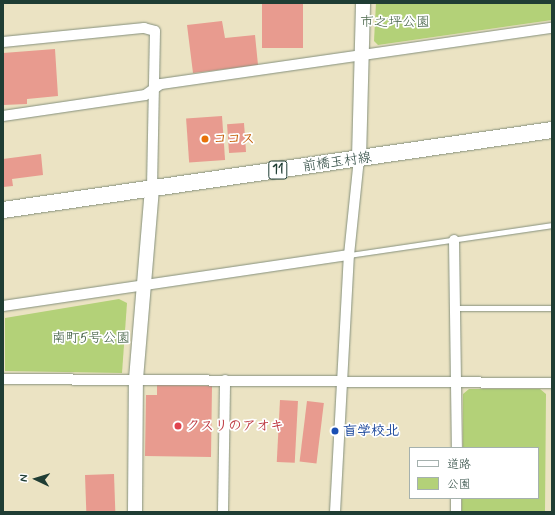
<!DOCTYPE html>
<meta charset="utf-8">
<style>
body{margin:0}
#map{position:relative;width:555px;height:515px;overflow:hidden;background:#ebe3c3;font-family:Mynerve,"Klee One",sans-serif}
div>[style]{position:absolute}
[style*='--x']{left:calc(var(--x)*1px);top:calc(var(--y)*1px);width:calc(var(--w)*1px);rotate:calc(var(--a)*1deg)}
.green>*{inset:0;background:#b3d178}
.building>*{inset:0;background:#e89b8f;transform-origin:0 0}
.roads{filter:drop-shadow(0 0 1px #85907c) drop-shadow(0 0 1px #85907c)}
.lane>*{height:5px;margin:-2.5px;padding:0 2.5px;transform-origin:2.5px;border-radius:2.5px;background:#fff}
.street>*{height:10px;margin:-5px;padding:0 5px;transform-origin:5px;border-radius:5px;background:#fff}
.secondary>*{height:14px;margin:-7px;padding:0 7px;transform-origin:7px;border-radius:7px;background:#fff}
.primary>*{height:16px;margin:-8px;padding:0 8px;transform-origin:8px;border-radius:8px;background:#fff}
.dots>*{width:11px;height:11px;translate:-50% -50%;box-sizing:border-box;border:2px solid #fff;border-radius:50%}
span{translate:-50% -50%;white-space:nowrap;text-align:center;line-height:1.15;-webkit-text-stroke:3.5px #fff;paint-order:stroke}
.shield-label span{padding:1px 3px;background:#fff;border:1px solid;border-radius:3px;-webkit-text-stroke-width:0}
.shield-label{font-size:13px;color:#1f3d34;font-weight:700}
.park-label{font-size:14px;color:#446245}
.food-label{font-size:14px;color:#c56008;font-weight:700}
.left{translate:0 -50%;text-align:left}
.street-label{font-size:14px;color:#1f3d34}
.health-label{font-size:14px;color:#be3a42;font-weight:700}
.transit-label{font-size:14px;color:#164399;font-weight:700}
.frame{position:absolute;inset:0;border:4px solid #1f3d34;pointer-events:none}
.legend{position:absolute;left:409px;top:447px;width:130px;height:52px;box-sizing:border-box;background:#fff;border:1px solid #a5b1ae;margin:0;padding:5px 7px;list-style:none;font-size:12px;color:#1f3d34}
.legend li{display:flex;align-items:center;gap:8px;height:20px}
.legend b{width:20px;border:1px solid #a5b1ae}
.north{position:absolute;left:16px;top:459px;width:40px;height:40px;-webkit-text-stroke:3px #fff;paint-order:stroke;rotate:274deg;font-size:11px;font-weight:700;line-height:16px;text-align:center;color:#1f3d34}
.north::after{content:'';display:block;margin:auto;width:14px;height:18px;background:#1f3d34;clip-path:polygon(50% 0,100% 100%,50% 72%,0 100%)}
</style>
<div id="map">
<div class="green">
<i style="clip-path:polygon(376px 3px,552px 3px,552px 20px,378px 45px,374px 41px)"></i>
<i style="clip-path:polygon(119px 299px,127px 303px,122px 373px,5px 371px,5px 318px)"></i>
<i style="clip-path:polygon(469px 389px,540px 389px,546px 394px,545px 512px,462px 512px,462px 498px,538px 498px,538px 448px,463px 448px,463px 394px)"></i>
</div>
<div class="building">
<i style="left:262px;top:3px;width:41px;height:45px"></i>
<i style="clip-path:polygon(222px 21px,225px 38px,255px 35px,258px 65px,193px 73px,187px 25px)"></i>
<i style="clip-path:polygon(55px 49px,58px 96px,27px 99px,27px 104px,3px 105px,3px 53px)"></i>
<i style="left:222px;top:116px;width:44px;height:36px;rotate:86deg"></i>
<i style="left:244px;top:123px;width:29px;height:17px;rotate:86deg"></i>
<i style="clip-path:polygon(41px 154px,43px 175px,12px 179px,13px 186px,3px 187px,3px 159px)"></i>
<i style="clip-path:polygon(157px 385px,212px 386px,211px 457px,145px 456px,146px 395px,157px 395px)"></i>
<i style="left:280px;top:400px;width:18px;height:62px;rotate:3deg"></i>
<i style="left:307px;top:401px;width:17px;height:61px;rotate:7deg"></i>
<i style="left:114px;top:474px;width:38px;height:29px;rotate:88deg"></i>
</div>
<div class="roads">
<div class="lane">
<i style="--x:349;--y:255;--w:205;--a:-8.4"></i>
<i style="--x:456;--y:308;--w:96;--a:0"></i>
</div>
<div class="street">
<i style="--x:3;--y:42;--w:142;--a:-5.7"></i>
<i style="--x:144;--y:28;--w:11;--a:15"></i>
<i style="--x:155;--y:31;--w:157;--a:91.1"></i>
<i style="--x:3;--y:116;--w:144;--a:-8.4"></i>
<i style="--x:145;--y:95;--w:19;--a:-35"></i>
<i style="--x:161;--y:84;--w:395;--a:-8.2"></i>
<i style="--x:454;--y:240;--w:208;--a:89.2"></i>
<i style="--x:3;--y:306;--w:350;--a:-8.4"></i>
<i style="--x:3;--y:379;--w:549;--a:0.42"></i>
<i style="--x:223;--y:512;--w:132;--a:-89.1"></i>
<i style="--x:335;--y:512;--w:257;--a:-86.9"></i>
<i style="--x:349;--y:255;--w:98;--a:-84.1"></i>
<i style="--x:456;--y:512;--w:14;--a:-90"></i>
</div>
<div class="secondary">
<i style="--x:359;--y:158;--w:155;--a:-88.5"></i>
<i style="--x:135;--y:512;--w:133;--a:-89.6"></i>
<i style="--x:136;--y:379;--w:192;--a:-85.2"></i>
</div>
<div class="primary">
<i style="--x:3;--y:210;--w:555;--a:-8.29"></i>
</div>
</div>
<div class="dots">
<i style="left:205px;top:139px;background:#e8710a"></i>
<i style="left:178px;top:426px;background:#e0444e"></i>
<i style="left:335px;top:431px;background:#1a4fb4"></i>
</div>
<div class="shield-label">
<span style="left:278px;top:170px">11</span>
</div>
<div class="park-label">
<span style="left:395px;top:22px">市之坪公園</span>
<span style="left:91px;top:338px">南町5号公園</span>
</div>
<div class="food-label">
<span class="left" style="left:213px;top:139px">ココス</span>
</div>
<div class="street-label">
<span style="left:337px;top:162px;rotate:-8deg">前橋玉村線</span>
</div>
<div class="health-label">
<span class="left" style="left:186px;top:426px">クスリのアオキ</span>
</div>
<div class="transit-label">
<span class="left" style="left:343px;top:431px">盲学校北</span>
</div>
<div class="frame"></div>
<ul class="legend">
<li><b style="height:5px;background:#fff"></b>道路</li>
<li><b style="height:11px;background:#b3d178"></b>公園</li>
</ul>
<div class="north">N</div>
</div>
